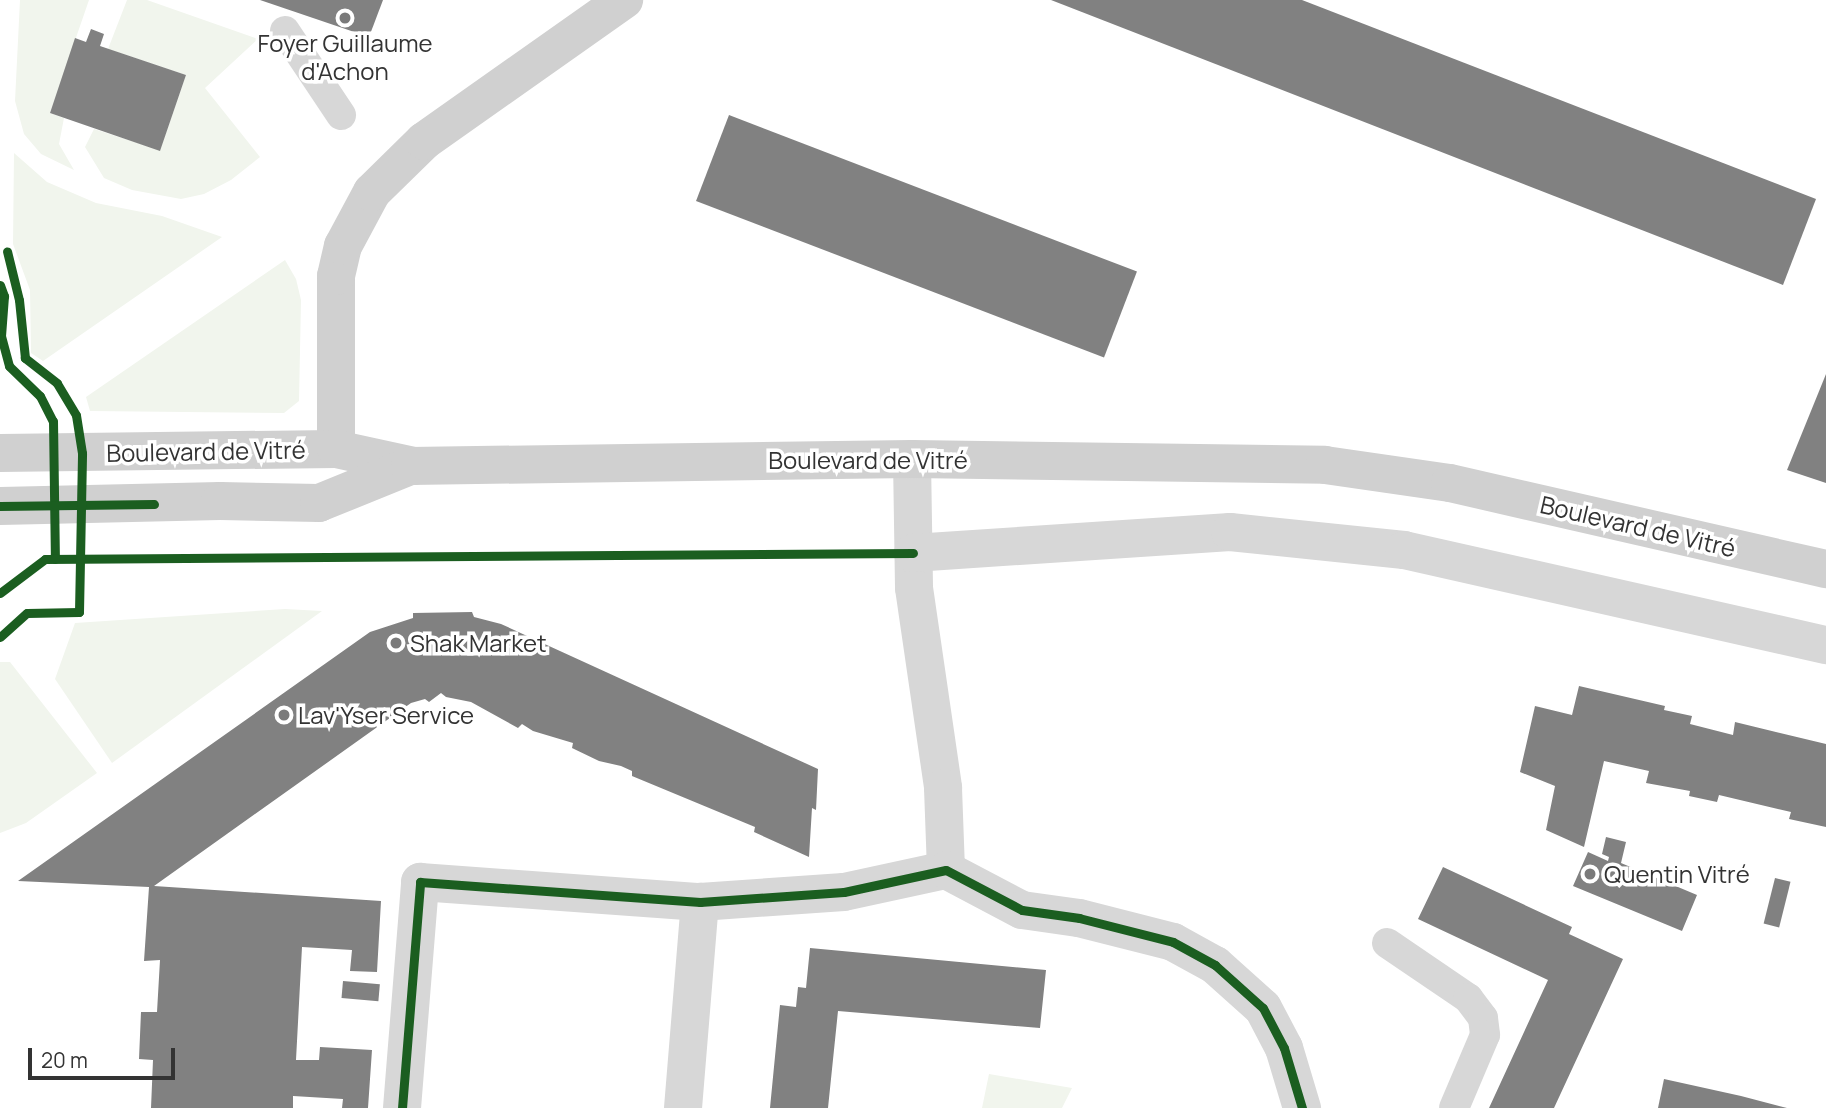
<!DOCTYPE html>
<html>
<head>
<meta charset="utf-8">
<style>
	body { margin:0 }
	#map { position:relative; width:1826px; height:1108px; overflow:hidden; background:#fff; font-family:Manrope,sans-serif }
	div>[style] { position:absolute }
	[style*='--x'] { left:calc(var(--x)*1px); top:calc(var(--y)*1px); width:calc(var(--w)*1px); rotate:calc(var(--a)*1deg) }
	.green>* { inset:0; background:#f1f5ed }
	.building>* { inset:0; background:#818181; transform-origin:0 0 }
	.lane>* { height:30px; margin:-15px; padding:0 15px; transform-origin:15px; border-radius:15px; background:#d7d7d7 }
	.street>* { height:38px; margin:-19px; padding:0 19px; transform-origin:19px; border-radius:19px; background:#d7d7d7 }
	.secondary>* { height:38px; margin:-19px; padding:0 19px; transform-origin:19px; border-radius:19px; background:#d0d0d0 }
	.cycleway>* { height:9px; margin:-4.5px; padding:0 4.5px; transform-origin:4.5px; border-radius:4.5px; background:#1b5e20 }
	.dots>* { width:19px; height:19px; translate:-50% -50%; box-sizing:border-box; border:4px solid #fff; border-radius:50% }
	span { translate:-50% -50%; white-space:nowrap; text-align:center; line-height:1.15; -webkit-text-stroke:7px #fff; paint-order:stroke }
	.poi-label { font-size:24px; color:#333 }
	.left { translate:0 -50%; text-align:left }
	.street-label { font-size:24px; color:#333 }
	.scale { position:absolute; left:28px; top:1048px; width:147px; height:32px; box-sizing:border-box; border:4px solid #333; border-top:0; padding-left:9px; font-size:21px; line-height:24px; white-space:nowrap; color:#333; -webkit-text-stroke:5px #fff; paint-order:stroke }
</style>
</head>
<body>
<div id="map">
	<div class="green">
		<div style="clip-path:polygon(20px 0,89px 0,50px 113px,64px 118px,59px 144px,74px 170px,41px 154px,24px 134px,15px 101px)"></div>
		<div style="clip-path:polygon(127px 0,147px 0,258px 39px,205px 88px,260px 157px,231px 180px,204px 194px,181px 199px,132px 190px,104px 178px,85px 147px,94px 129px,160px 150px,186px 75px,108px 49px)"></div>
		<div style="clip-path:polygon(14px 153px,47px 182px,96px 203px,162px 216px,222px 237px,43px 361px,31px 353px,30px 290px,13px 244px)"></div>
		<div style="clip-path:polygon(285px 260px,296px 279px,301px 300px,299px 401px,284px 413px,90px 411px,86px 397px)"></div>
		<div style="clip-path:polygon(285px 609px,322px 611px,112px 763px,55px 679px,75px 623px)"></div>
		<div style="clip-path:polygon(0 662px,10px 662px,97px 773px,26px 823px,0 833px)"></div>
		<div style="clip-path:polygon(989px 1074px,1072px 1088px,1062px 1108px,982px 1108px)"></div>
	</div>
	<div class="building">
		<div style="clip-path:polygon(260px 0,383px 0,369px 37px)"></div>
		<div style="clip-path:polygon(1051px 0,1302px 0,1816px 199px,1783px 285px)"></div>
		<div style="clip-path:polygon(91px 29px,104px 34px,100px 46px,186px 75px,160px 151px,50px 113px,75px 38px,86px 42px)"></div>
		<div style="left:729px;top:115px;width:437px;height:92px;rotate:21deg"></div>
		<div style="clip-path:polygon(1826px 374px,1826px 483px,1787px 470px)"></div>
		<div style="clip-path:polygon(472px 612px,474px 617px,501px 624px,818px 769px,816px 810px,812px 808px,809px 857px,754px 832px,755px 827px,632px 776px,632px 771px,621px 766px,599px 761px,572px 748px,573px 743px,533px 731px,522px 724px,518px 728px,471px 702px,446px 697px,441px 693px,429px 702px,425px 699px,411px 703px,154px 886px,381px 901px,377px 972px,350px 971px,352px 950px,302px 947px,296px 1060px,319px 1060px,320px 1047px,372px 1050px,368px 1108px,342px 1108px,343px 1099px,293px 1096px,293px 1108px,151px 1108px,153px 1060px,139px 1059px,141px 1012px,157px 1012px,160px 960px,144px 961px,149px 887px,18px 881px,370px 632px,413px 618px,413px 613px)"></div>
		<div style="clip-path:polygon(1579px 686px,1665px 706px,1664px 710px,1692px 716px,1690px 724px,1733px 735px,1735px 722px,1826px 744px,1826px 827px,1789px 819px,1791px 812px,1719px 795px,1717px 802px,1689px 796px,1690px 791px,1646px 783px,1649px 771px,1604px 761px,1584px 847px,1546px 830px,1555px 786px,1520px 772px,1535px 706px,1572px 715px)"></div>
		<div style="clip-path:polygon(1606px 837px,1626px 842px,1621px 863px,1697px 895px,1682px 931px,1573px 886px,1588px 852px,1608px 861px,1609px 857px,1602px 854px)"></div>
		<div style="clip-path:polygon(1443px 867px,1572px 927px,1569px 934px,1623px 959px,1554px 1108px,1489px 1108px,1548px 980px,1418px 919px)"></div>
		<div style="left:1775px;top:878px;width:16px;height:47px;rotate:14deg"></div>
		<div style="clip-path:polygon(810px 948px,1046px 970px,1040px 1028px,838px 1011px,828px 1108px,770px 1108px,780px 1005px,796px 1007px,798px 987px,806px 988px)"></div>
		<div style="left:343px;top:981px;width:37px;height:17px;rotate:5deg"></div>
		<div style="clip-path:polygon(1664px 1079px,1741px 1096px,1787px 1108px,1658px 1108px)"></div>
	</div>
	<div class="lane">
		<div style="--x:285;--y:31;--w:101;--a:56.3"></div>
		<div style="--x:1387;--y:943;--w:98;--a:34.2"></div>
		<div style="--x:1468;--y:998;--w:25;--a:53"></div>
		<div style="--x:1483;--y:1018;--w:17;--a:83"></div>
		<div style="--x:1485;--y:1035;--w:79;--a:113"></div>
	</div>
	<div class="street">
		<div style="--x:912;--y:459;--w:129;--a:89.1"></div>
		<div style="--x:914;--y:588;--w:202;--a:81.7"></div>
		<div style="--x:943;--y:788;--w:82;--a:87.9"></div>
		<div style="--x:913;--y:553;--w:318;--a:-3.8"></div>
		<div style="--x:1230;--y:532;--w:175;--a:5.9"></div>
		<div style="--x:1404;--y:550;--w:433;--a:12.7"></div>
		<div style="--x:402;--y:1108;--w:227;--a:-85.4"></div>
		<div style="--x:420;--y:882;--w:281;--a:4.1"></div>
		<div style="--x:700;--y:902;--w:144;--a:-4"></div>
		<div style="--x:844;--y:892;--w:104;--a:-12.2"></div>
		<div style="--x:946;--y:870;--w:86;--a:27.8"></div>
		<div style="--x:1022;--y:910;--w:58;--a:8"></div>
		<div style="--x:1079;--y:918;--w:97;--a:14.3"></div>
		<div style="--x:1173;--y:942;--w:48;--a:28.7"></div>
		<div style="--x:1215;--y:965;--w:64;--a:41.9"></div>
		<div style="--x:1263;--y:1008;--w:45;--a:62.3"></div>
		<div style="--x:1284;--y:1048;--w:63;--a:73.3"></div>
		<div style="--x:683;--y:1108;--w:207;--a:-85.3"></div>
	</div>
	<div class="secondary">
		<div style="--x:336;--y:449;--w:173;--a:-90"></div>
		<div style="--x:336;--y:276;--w:31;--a:-77"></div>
		<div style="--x:343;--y:246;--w:61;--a:-61.8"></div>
		<div style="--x:372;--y:192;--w:73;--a:-44.4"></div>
		<div style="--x:424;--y:141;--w:245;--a:-35.2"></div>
		<div style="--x:0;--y:453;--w:336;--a:-0.7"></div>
		<div style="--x:336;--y:449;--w:80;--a:12.3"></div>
		<div style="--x:0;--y:506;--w:220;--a:-1.3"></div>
		<div style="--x:220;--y:501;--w:99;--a:1.2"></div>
		<div style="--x:319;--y:503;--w:98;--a:-22.1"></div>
		<div style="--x:410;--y:466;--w:502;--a:-0.8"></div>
		<div style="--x:912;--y:459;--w:413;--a:0.8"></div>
		<div style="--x:1325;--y:465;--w:126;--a:8.2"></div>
		<div style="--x:1450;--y:483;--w:386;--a:12.9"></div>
	</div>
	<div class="cycleway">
		<div style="--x:0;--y:285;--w:12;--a:70"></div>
		<div style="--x:4;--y:296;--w:40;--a:94.3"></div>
		<div style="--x:1;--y:336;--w:31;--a:75"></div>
		<div style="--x:9;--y:366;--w:43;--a:44.1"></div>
		<div style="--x:40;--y:396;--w:28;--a:63"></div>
		<div style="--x:53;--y:421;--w:138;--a:89.2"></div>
		<div style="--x:0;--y:506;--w:154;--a:-0.7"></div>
		<div style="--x:0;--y:593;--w:56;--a:-37.1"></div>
		<div style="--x:45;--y:559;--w:868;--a:-0.4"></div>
		<div style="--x:0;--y:637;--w:36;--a:-42"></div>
		<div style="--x:27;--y:613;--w:52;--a:-1.1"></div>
		<div style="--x:79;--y:612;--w:159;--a:-88.9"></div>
		<div style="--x:82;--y:453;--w:38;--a:-99"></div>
		<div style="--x:76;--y:415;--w:37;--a:-121"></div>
		<div style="--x:57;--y:383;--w:41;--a:-142"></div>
		<div style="--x:25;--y:358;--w:58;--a:-95.9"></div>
		<div style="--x:19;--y:300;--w:50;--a:-103.8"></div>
		<div style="--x:402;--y:1108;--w:227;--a:-85.4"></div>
		<div style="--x:420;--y:882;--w:281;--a:4.1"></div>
		<div style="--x:700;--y:902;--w:144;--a:-4"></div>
		<div style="--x:844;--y:892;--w:104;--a:-12.2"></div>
		<div style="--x:946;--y:870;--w:86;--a:27.8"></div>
		<div style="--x:1022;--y:910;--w:58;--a:8"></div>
		<div style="--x:1079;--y:918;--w:97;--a:14.3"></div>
		<div style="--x:1173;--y:942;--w:48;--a:28.7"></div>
		<div style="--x:1215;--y:965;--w:64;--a:41.9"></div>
		<div style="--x:1263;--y:1008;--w:45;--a:62.3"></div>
		<div style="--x:1284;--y:1048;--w:63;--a:73.3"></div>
	</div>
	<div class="dots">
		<div style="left:345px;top:18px;background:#7a7a7a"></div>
		<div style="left:396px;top:643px;background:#7a7a7a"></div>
		<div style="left:284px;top:715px;background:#7a7a7a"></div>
		<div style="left:1590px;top:874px;background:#7a7a7a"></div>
	</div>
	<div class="poi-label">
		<span style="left:345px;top:57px">Foyer Guillaume<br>d'Achon</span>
		<span class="left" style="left:410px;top:643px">Shak Market</span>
		<span class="left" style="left:298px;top:715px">Lav'Yser Service</span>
		<span class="left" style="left:1604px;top:874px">Quentin Vitré</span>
	</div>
	<div class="street-label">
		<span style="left:206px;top:451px;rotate:-1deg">Boulevard de Vitré</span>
		<span style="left:868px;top:460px">Boulevard de Vitré</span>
		<span style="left:1638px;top:526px;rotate:13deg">Boulevard de Vitré</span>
	</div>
	<div class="scale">20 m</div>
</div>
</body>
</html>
